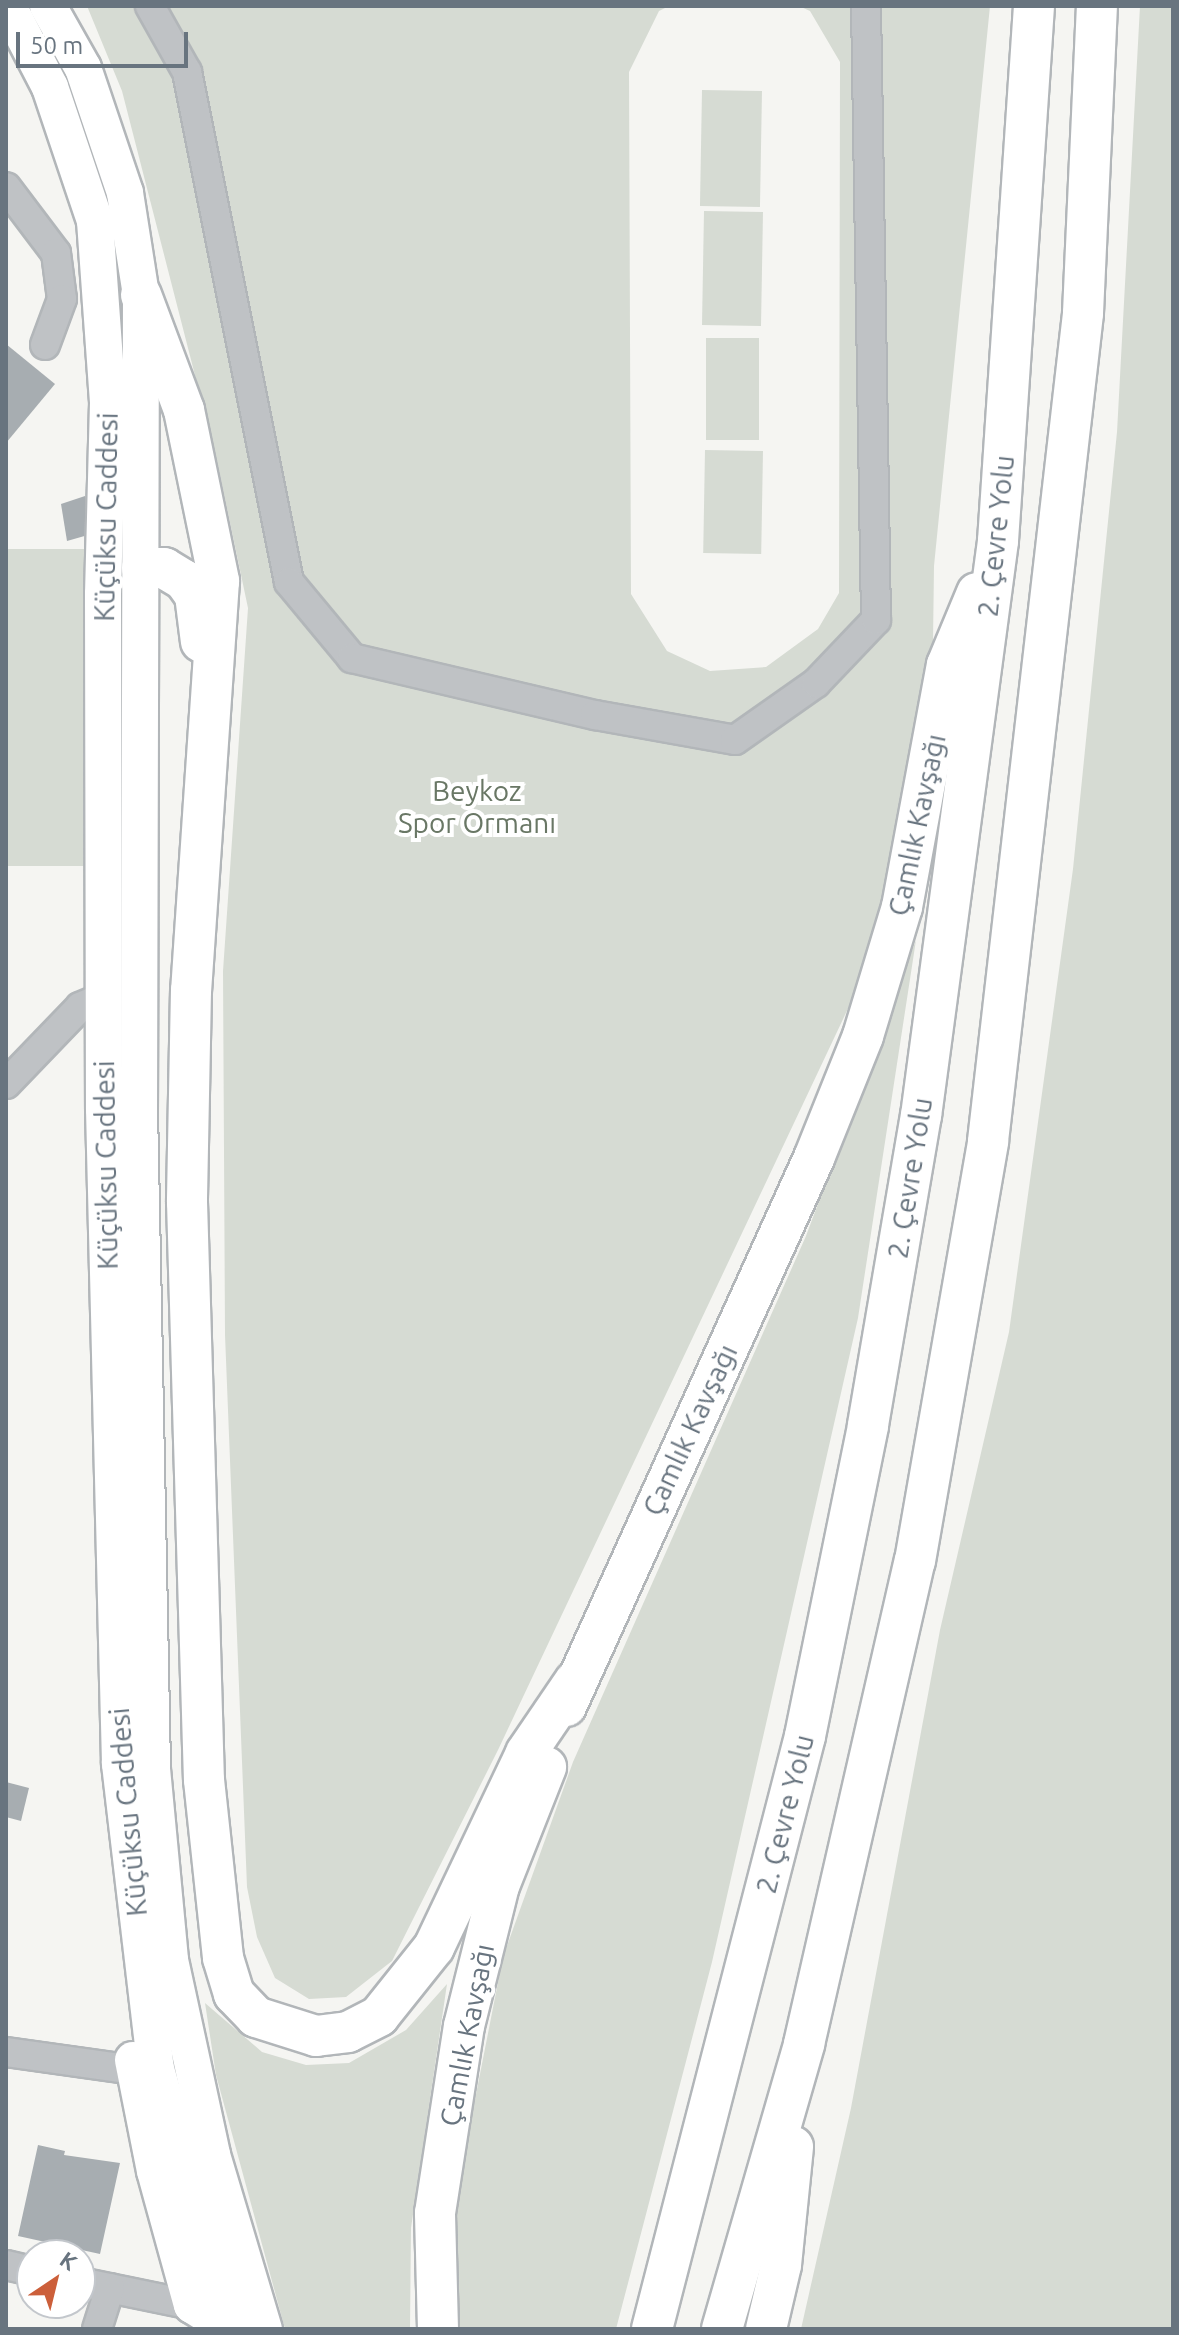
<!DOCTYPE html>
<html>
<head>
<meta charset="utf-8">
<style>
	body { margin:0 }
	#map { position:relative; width:1179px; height:2335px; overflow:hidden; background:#f5f5f2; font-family:Ubuntu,sans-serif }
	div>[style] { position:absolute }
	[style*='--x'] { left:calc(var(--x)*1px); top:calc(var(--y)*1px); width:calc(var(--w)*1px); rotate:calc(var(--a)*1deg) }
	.green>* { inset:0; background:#d6dbd3; transform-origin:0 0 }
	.building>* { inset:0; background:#a7adb1 }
	.roads { filter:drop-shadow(2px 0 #b2b6b9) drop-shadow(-2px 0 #b2b6b9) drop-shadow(0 2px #b2b6b9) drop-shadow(0 -2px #b2b6b9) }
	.minor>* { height:28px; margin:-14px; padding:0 14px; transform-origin:14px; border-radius:14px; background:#bfc2c5 }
	.major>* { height:36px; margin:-18px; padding:0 18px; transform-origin:18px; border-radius:18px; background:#fff }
	.highway>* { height:40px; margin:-20px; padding:0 20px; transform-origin:20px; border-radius:20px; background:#fff }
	span { translate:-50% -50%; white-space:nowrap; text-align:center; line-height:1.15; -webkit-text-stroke:8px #fff; paint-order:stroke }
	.street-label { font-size:28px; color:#68747f }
	.park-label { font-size:28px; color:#697765 }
	.frame { position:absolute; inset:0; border:8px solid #68747f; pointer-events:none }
	.north { position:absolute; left:16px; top:2239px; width:80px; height:80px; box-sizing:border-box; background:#fff; border:2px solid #c3c7cc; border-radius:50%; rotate:35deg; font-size:22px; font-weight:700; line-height:32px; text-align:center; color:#68747f }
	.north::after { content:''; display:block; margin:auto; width:28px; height:36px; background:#cc5f3a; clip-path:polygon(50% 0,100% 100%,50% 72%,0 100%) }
	.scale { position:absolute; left:16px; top:32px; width:172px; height:36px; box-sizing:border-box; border:4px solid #68747f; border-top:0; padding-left:10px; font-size:24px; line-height:28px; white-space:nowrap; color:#68747f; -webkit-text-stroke:6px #fff; paint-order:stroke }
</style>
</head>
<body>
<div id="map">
	<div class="green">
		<div style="clip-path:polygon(87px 6px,669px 6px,659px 11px,629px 72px,631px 594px,667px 651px,710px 671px,766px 667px,818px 629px,839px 593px,840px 62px,810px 11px,799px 6px,990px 6px,934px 566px,933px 642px,894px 860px,853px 998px,498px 1750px,392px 1961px,346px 1997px,309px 1999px,275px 1978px,257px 1937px,247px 1887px,225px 1335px,223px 971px,248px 608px,217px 461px,122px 91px)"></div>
		<div style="clip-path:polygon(1140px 6px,1173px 6px,1173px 2329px,801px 2329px,851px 2108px,940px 1630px,1009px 1332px,1073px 869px,1117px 432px)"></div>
		<div style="left:702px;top:90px;width:60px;height:116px;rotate:1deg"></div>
		<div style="left:704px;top:211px;width:59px;height:114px;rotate:1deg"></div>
		<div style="left:706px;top:338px;width:53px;height:102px"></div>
		<div style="left:705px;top:450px;width:58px;height:103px;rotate:1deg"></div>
		<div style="left:91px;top:549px;width:317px;height:87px;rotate:90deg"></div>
		<div style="clip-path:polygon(916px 940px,858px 1318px,712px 1962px,616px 2329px,459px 2329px,456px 2196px,503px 1957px,573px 1762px,806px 1236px)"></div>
		<div style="clip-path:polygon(447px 1984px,411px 2228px,410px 2329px,285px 2329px,216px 2075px,205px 2003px,262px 2052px,306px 2065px,349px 2063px,406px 2030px)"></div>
	</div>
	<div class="building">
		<div style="clip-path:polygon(6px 344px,55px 384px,6px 443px)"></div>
		<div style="clip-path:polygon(85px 496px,95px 533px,67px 541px,61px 504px)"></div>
		<div style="clip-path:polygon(6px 1782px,29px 1788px,21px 1821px,6px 1817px)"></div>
		<div style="clip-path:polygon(38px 2145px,65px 2151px,64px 2155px,120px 2163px,100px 2254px,18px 2236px)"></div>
	</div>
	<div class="roads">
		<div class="minor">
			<div style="--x:150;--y:6;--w:76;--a:60.7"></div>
			<div style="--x:187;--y:72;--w:520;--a:78.69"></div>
			<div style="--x:289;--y:582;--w:99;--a:50.3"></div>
			<div style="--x:352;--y:658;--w:250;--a:13.2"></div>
			<div style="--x:595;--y:715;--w:142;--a:10.1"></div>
			<div style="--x:735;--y:740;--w:99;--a:-35.1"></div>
			<div style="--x:816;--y:683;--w:87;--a:-46.4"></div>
			<div style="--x:876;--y:620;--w:614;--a:-90.93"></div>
			<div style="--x:6;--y:187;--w:83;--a:52.9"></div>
			<div style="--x:56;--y:253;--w:46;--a:82.6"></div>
			<div style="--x:62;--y:299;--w:49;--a:110.3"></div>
			<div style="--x:6;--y:1084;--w:107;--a:-46.1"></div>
			<div style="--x:80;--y:1007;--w:26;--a:-23"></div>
			<div style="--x:6;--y:2052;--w:129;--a:8"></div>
			<div style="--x:6;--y:2265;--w:27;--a:13"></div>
			<div style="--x:80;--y:2282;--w:114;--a:11.6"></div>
			<div style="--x:97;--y:2329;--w:43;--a:-72.4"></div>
		</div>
		<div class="major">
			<div style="--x:8;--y:6;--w:91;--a:62.6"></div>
			<div style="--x:50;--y:87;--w:141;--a:71.4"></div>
			<div style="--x:95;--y:221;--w:182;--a:85.9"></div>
			<div style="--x:108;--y:403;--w:191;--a:91.5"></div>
			<div style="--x:103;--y:594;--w:515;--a:89.89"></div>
			<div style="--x:104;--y:1109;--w:655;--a:88.6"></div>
			<div style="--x:120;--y:1764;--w:307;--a:83.3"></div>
			<div style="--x:156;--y:2069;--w:270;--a:74.3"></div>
			<div style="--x:48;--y:6;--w:71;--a:60.6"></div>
			<div style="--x:83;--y:68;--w:132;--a:71.4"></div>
			<div style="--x:125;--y:193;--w:103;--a:81.1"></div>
			<div style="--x:141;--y:295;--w:814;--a:90.14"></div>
			<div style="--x:139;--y:1109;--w:660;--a:88.87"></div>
			<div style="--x:152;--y:1769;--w:192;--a:84.6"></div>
			<div style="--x:170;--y:1960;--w:199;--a:77.8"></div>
			<div style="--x:212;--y:2155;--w:182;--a:73.4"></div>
			<div style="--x:133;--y:2060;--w:113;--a:78.8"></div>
			<div style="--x:155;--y:2171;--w:139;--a:74.6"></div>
			<div style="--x:192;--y:2305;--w:25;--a:32"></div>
			<div style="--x:213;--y:2318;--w:27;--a:-10"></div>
		</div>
		<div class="highway">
			<div style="--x:141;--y:295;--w:123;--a:69.5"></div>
			<div style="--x:184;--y:410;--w:175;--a:78.4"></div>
			<div style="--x:219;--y:581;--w:410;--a:93.9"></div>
			<div style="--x:191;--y:990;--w:212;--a:91.1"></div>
			<div style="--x:187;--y:1202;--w:578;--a:88.32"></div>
			<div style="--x:204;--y:1780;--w:179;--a:83.9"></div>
			<div style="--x:223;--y:1958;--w:38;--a:73"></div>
			<div style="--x:234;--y:1994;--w:32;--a:46"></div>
			<div style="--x:256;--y:2017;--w:63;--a:17.6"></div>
			<div style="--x:316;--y:2036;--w:32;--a:-7"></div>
			<div style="--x:348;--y:2032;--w:35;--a:-27"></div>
			<div style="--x:379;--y:2016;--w:88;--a:-51.4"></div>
			<div style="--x:434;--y:1947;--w:215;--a:-64.6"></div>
			<div style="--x:526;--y:1753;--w:87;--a:-55.8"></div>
			<div style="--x:142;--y:568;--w:22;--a:0"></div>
			<div style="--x:164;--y:568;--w:23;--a:31"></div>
			<div style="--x:184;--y:580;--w:19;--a:54"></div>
			<div style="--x:195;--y:595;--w:47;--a:82.7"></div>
			<div style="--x:566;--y:1706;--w:602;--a:-65.65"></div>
			<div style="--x:814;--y:1158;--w:131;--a:-68.1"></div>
			<div style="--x:863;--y:1036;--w:135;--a:-73.2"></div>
			<div style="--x:902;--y:907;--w:246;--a:-79.5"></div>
			<div style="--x:947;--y:665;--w:78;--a:-67.4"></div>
			<div style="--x:438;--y:2329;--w:116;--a:-91.5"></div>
			<div style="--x:435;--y:2213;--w:189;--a:-81.2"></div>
			<div style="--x:464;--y:2026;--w:144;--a:-76"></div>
			<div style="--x:499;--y:1886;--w:128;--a:-68.4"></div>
			<div style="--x:652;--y:2329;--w:612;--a:-75.53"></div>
			<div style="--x:805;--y:1736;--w:317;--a:-78.5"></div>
			<div style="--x:868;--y:1425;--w:314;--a:-80.3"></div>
			<div style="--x:921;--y:1116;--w:580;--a:-82.37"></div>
			<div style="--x:998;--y:541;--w:536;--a:-86.15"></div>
			<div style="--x:722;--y:2329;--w:297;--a:-73.9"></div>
			<div style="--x:804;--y:2044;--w:496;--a:-77.1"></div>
			<div style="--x:915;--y:1561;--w:426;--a:-80.1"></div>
			<div style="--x:988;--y:1141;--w:833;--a:-83.45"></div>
			<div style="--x:1083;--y:313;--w:307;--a:-87.4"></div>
			<div style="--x:766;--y:2329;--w:66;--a:-76.8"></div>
			<div style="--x:781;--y:2265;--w:119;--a:-84.2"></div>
		</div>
	</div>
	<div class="street-label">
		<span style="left:106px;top:517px;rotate:-89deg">Küçüksu Caddesi</span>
		<span style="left:996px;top:536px;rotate:-84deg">2. Çevre Yolu</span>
		<span style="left:917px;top:825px;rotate:-78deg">Çamlık Kavşağı</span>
		<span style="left:106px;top:1165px;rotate:-91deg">Küçüksu Caddesi</span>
		<span style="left:910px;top:1178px;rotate:-81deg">2. Çevre Yolu</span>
		<span style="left:690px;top:1430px;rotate:-65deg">Çamlık Kavşağı</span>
		<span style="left:128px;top:1812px;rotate:-95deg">Küçüksu Caddesi</span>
		<span style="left:785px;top:1814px;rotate:-76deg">2. Çevre Yolu</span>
		<span style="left:467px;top:2035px;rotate:-79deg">Çamlık Kavşağı</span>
	</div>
	<div class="park-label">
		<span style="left:477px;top:807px">Beykoz<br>Spor Ormanı</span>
	</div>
	<div class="frame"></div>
	<div class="north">K</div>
	<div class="scale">50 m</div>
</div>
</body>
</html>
